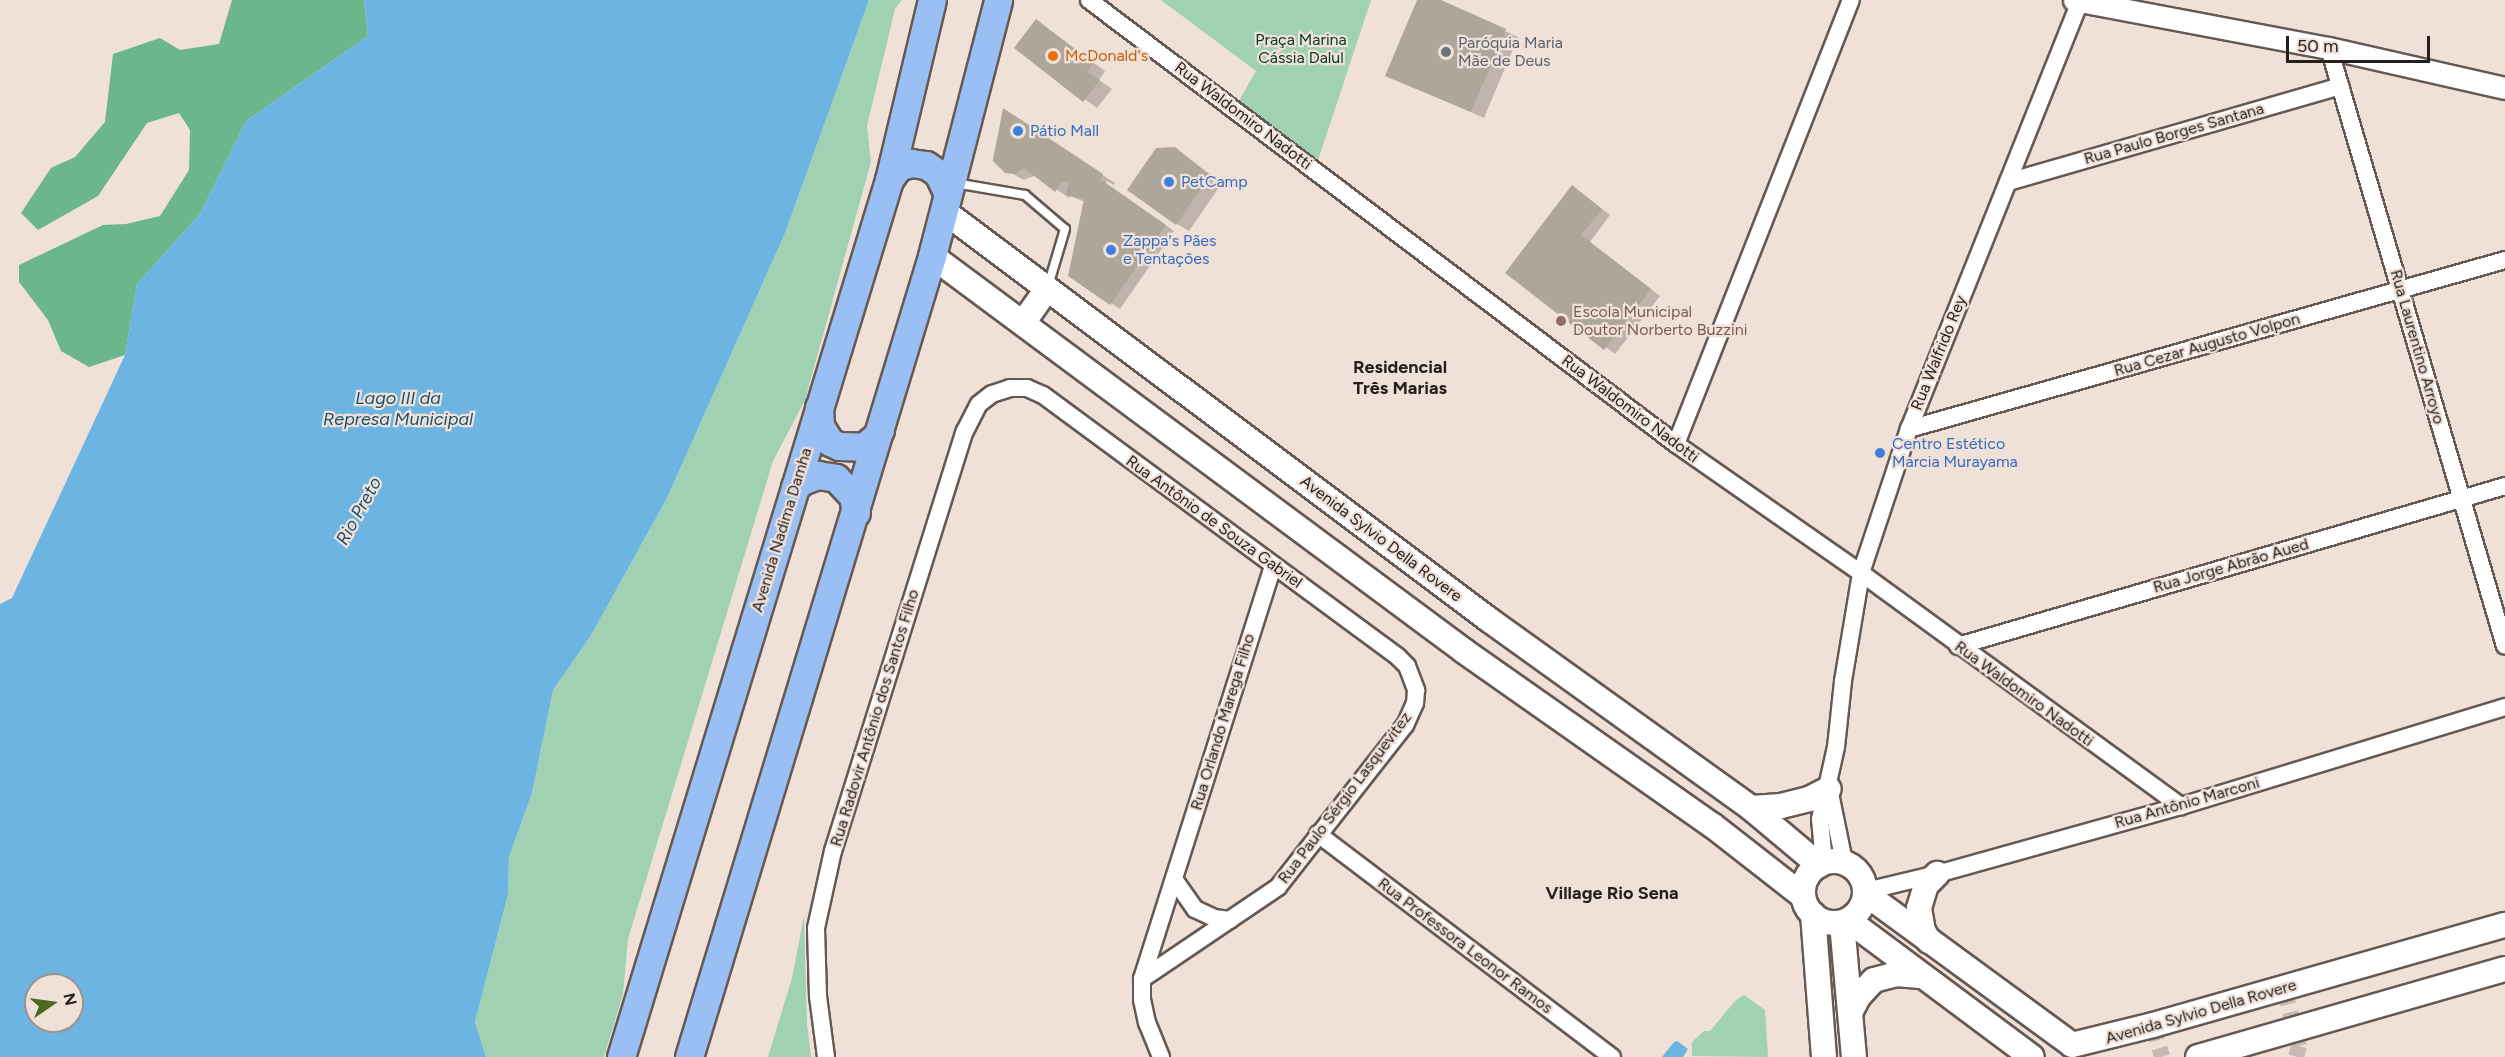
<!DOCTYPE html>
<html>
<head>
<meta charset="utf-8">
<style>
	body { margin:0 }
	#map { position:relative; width:2505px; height:1057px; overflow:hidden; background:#efe0d8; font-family:Figtree,sans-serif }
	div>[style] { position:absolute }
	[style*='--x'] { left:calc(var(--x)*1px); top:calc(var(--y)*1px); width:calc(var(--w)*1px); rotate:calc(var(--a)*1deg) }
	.green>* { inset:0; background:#a0d1b3 }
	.forest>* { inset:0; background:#6bb68b }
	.water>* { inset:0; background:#6cb4e2 }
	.shadow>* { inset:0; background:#0003 }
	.building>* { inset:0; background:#aea69a }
	.minor-tunnel>* { height:16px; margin-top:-8px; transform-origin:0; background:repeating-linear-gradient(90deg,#c7bab3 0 16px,transparent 0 24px) }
	.roads { filter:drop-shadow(2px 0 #655952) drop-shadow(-2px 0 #655952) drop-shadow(0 2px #655952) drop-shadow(0 -2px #655952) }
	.service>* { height:8px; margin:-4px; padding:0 4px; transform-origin:4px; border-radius:4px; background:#fff }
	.minor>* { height:16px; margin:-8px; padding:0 8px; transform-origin:8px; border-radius:8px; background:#fff }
	.tertiary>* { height:21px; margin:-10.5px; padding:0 10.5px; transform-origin:10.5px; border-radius:10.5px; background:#fff }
	.secondary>* { height:24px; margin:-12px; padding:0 12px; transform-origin:12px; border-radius:12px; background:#fff }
	.secondary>.ring { margin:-12px; padding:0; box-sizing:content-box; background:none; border:24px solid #fff; border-radius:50% }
	.primary>* { height:27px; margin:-13.5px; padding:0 13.5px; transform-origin:13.5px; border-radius:13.5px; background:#9abff5 }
	.dots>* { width:16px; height:16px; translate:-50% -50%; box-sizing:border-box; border:3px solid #efe0d8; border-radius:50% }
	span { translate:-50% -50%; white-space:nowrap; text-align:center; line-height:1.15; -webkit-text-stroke:4.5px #efe0d8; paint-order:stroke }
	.park-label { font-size:16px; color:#003d21 }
	.worship-label { font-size:16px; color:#5b616d }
	.left { translate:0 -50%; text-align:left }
	.food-label { font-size:16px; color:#c56008 }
	.street-label { font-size:16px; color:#25201d }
	.shop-label { font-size:16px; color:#366cbe }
	.education-label { font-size:16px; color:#785e54 }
	.neighbourhood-label { font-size:18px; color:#25201d; font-weight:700 }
	.water-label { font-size:18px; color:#195070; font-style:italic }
	.north { position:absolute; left:24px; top:973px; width:60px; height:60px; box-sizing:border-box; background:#efe0d8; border:2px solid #9e938d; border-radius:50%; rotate:77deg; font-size:16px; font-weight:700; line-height:24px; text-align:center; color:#25201d }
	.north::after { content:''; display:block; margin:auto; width:21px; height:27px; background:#4a6a20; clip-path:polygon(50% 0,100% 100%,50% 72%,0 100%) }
	.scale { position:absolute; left:2286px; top:36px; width:144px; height:27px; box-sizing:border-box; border:3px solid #25201d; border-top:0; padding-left:8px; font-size:18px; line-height:21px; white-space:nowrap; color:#25201d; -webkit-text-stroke:4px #efe0d8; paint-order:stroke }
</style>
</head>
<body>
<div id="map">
	<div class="green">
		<div style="clip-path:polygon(869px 0,902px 0,895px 9px,867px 126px,871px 162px,805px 400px,773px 461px,628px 939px,623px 994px,604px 1057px,486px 1057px,475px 1022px,508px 894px,509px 857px,532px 793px,553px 690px,590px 637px,667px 498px,785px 233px)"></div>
		<div style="clip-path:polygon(1161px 0,1371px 0,1317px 163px,1239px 101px,1256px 71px)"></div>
		<div style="clip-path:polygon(804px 916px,807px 1023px,811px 1057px,768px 1057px,792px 978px)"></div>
		<div style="clip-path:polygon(1744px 995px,1765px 1010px,1768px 1057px,1692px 1056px,1692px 1042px,1704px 1031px,1710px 1031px,1736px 1000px)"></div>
	</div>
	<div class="forest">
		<div style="clip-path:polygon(232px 0,364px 0,368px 36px,246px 121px,200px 214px,137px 284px,125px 355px,89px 367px,61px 351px,48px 320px,19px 282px,19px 265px,103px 225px,126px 224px,160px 216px,189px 170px,190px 130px,179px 113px,147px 123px,98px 196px,38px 230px,21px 213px,51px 168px,75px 157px,105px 122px,113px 54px,160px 38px,180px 50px,219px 44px)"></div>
	</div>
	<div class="water">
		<div style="clip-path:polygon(evenodd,364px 0,869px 0,785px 233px,667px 498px,590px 637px,553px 690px,532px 793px,509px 857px,508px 894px,475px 1022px,486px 1057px,0 1057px,0 604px,12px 598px,125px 355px,137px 284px,200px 214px,246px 121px,368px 36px,364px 0,36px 985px,72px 985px,72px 1021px,36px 1021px,36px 985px)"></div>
		<div style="clip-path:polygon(1677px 1041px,1688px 1049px,1683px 1057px,1662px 1057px,1674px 1042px)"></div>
	</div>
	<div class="shadow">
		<div style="clip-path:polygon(1418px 0,1437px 0,1518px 37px,1484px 118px,1387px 75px)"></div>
		<div style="clip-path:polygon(1037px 21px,1105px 71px,1099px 80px,1112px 89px,1097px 108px,1016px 48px)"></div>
		<div style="clip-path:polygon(1004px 110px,1115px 183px,1114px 185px,1107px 181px,1106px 183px,1174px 231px,1120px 309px,1111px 303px,1085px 202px,1070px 196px,1069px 198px,1036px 175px,1024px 180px,998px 166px,993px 158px)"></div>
		<div style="clip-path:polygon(1175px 149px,1222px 183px,1189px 231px,1177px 224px)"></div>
		<div style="clip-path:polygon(1581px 193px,1610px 215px,1590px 242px,1660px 296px,1615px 354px,1507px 272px)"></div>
	</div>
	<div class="building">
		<div style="clip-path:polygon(1417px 0,1441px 0,1506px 29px,1471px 112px,1385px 76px)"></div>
		<div style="clip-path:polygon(1036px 19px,1093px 63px,1087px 72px,1100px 80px,1083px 102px,1014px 48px)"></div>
		<div style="clip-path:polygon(1003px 108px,1103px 174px,1101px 180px,1166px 225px,1110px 305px,1068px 276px,1084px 199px,1066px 195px,1069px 182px,1062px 181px,1055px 192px,1024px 168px,1015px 174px,1005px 173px,993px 161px)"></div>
		<div style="clip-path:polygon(1175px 147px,1210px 175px,1176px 225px,1127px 190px,1156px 148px)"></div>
		<div style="clip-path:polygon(1572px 185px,1602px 209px,1581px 235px,1651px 289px,1604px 350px,1505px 273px)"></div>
	</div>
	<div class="minor-tunnel">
		<div style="--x:2284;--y:989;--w:59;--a:75.3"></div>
		<div style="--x:2299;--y:1046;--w:11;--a:105"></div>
		<div style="--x:2153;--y:1025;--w:33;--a:74"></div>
	</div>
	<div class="roads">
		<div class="service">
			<div style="--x:955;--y:183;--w:71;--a:9.7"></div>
			<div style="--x:1025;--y:195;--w:52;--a:40.4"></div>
			<div style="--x:1065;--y:229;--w:59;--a:106.6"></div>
		</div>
		<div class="minor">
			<div style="--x:1089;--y:0;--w:736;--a:37.1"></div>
			<div style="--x:1676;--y:444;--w:226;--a:34.9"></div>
			<div style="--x:1861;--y:573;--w:396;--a:36.1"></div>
			<div style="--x:2329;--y:48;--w:623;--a:73.6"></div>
			<div style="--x:2008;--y:182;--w:346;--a:-16.1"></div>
			<div style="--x:1909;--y:429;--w:619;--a:-15.83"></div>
			<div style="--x:1676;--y:444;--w:477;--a:-68.5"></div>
			<div style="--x:1958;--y:646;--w:570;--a:-16.3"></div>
			<div style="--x:1830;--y:793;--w:70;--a:78.5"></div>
			<div style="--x:1318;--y:834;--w:369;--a:37.2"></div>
			<div style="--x:1824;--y:863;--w:44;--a:-95.2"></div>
			<div style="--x:1820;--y:819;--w:74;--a:-77.5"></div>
			<div style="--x:1836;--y:747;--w:66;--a:-83.9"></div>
			<div style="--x:1843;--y:681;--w:109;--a:-80.5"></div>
			<div style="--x:1861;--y:573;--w:152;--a:-71.6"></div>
			<div style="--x:1909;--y:429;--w:462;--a:-68.2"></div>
			<div style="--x:1174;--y:879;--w:37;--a:55"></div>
			<div style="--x:1195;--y:909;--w:21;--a:25"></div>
			<div style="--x:1214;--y:918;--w:16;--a:7"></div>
			<div style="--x:1866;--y:891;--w:73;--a:-13.5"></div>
			<div style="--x:1937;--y:874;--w:253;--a:-15.6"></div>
			<div style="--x:2181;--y:806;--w:339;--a:-17"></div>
			<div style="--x:826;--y:1057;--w:62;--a:-97.5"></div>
			<div style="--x:818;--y:996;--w:68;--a:-91.7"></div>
			<div style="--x:816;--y:928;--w:79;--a:-77.6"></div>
			<div style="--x:833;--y:851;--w:440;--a:-72.6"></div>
			<div style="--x:965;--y:431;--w:30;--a:-63"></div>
			<div style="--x:979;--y:404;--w:16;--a:-38"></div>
			<div style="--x:992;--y:394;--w:19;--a:-18"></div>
			<div style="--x:1010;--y:388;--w:17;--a:0"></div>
			<div style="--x:1027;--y:388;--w:17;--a:24"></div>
			<div style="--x:1043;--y:395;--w:441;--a:36.4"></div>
			<div style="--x:1398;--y:657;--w:13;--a:45"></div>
			<div style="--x:1407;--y:666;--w:26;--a:69"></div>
			<div style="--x:1416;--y:690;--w:13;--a:94"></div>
			<div style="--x:1415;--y:703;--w:24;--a:114"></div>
			<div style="--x:1405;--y:725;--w:206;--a:128.1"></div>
			<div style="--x:1278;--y:887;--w:164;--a:145.9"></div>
			<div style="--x:1161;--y:1057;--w:37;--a:-112"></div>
			<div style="--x:1147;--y:1023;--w:24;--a:-102"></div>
			<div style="--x:1142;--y:1000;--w:21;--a:-90"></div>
			<div style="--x:1142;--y:979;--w:434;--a:-72.4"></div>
		</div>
		<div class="tertiary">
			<div style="--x:2074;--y:0;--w:259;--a:10.7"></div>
			<div style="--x:2329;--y:48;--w:180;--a:12.8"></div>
		</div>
		<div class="secondary">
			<div style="--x:945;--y:212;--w:679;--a:36.85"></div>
			<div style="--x:1488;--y:619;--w:324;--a:35.7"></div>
			<div style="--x:1751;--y:808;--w:89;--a:40"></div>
			<div style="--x:932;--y:256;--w:663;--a:36.59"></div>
			<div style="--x:1464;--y:651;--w:303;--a:35.1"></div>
			<div style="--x:1712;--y:825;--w:115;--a:38"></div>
			<div style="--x:1023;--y:323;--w:42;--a:-54.8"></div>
			<div style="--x:1751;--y:808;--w:30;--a:-4"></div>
			<div style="--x:1781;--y:806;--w:29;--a:-14"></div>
			<div style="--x:1809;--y:799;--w:22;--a:-27"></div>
			<div class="ring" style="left:1803px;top:861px;width:38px;height:38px"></div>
			<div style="--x:1866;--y:894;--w:255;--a:36.2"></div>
			<div style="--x:2072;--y:1045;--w:83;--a:-13.9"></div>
			<div style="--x:2153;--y:1025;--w:366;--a:-15.9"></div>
			<div style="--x:1813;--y:914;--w:143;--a:85.6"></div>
			<div style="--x:1848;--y:920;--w:229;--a:36.7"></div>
			<div style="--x:1842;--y:923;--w:135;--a:84.9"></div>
			<div style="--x:1929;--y:941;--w:12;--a:-121"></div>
			<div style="--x:1923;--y:931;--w:23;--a:-100"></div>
			<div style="--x:1919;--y:908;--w:24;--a:-73"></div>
			<div style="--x:1926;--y:885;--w:16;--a:-45"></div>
			<div style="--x:1851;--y:1011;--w:16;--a:-63"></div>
			<div style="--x:1858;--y:997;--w:23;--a:-47"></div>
			<div style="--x:1874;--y:980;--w:23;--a:-15"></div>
			<div style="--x:1896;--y:974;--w:24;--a:5"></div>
			<div style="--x:2198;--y:1057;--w:319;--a:-16"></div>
		</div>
		<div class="primary">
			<div style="--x:889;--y:180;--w:16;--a:-55"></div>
			<div style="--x:898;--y:167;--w:14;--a:-17"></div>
			<div style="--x:911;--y:163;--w:15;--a:8"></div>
			<div style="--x:926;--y:165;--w:14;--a:34"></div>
			<div style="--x:938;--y:173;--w:23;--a:65"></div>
			<div style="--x:819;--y:407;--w:19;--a:87"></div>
			<div style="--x:820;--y:426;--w:19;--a:58"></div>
			<div style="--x:830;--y:442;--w:10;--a:24"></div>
			<div style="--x:839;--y:446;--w:24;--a:2"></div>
			<div style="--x:863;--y:447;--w:16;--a:-38"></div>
			<div style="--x:876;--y:437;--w:8;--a:-60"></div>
			<div style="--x:795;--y:487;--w:9;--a:-41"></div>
			<div style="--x:802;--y:481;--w:17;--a:-21"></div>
			<div style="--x:818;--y:475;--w:18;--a:9"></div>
			<div style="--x:836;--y:478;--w:25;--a:47"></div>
			<div style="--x:853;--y:496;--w:17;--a:80"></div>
			<div style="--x:621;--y:1057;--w:917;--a:-73.01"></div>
			<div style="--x:889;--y:180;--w:185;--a:-76.6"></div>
			<div style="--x:689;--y:1057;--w:837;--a:-73.12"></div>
			<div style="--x:932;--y:256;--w:264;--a:-75.5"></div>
		</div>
	</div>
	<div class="dots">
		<div style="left:1446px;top:52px;background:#6b7280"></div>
		<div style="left:1053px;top:56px;background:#e8710a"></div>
		<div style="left:1018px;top:131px;background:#3f7fe0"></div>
		<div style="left:1169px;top:182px;background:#3f7fe0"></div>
		<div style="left:1111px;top:250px;background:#3f7fe0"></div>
		<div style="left:1561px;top:321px;background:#8d6e63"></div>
		<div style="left:1880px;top:453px;background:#3f7fe0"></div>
	</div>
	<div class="park-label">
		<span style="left:1301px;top:49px">Praça Marina<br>Cássia Dalul</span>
	</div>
	<div class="worship-label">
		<span class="left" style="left:1458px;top:52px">Paróquia Maria<br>Mãe de Deus</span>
	</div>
	<div class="food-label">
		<span class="left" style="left:1065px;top:56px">McDonald's</span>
	</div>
	<div class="street-label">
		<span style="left:1243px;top:116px;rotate:37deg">Rua Waldomiro Nadotti</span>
		<span style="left:2174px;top:134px;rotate:-16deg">Rua Paulo Borges Santana</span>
		<span style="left:2207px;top:345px;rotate:-16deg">Rua Cezar Augusto Volpon</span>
		<span style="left:2417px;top:347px;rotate:74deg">Rua Laurentino Arroyo</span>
		<span style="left:1939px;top:353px;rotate:-68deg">Rua Walfrido Rey</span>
		<span style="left:1630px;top:409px;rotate:37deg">Rua Waldomiro Nadotti</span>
		<span style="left:1214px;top:522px;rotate:36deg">Rua Antônio de Souza Gabriel</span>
		<span style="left:782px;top:530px;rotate:-73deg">Avenida Nadima Damha</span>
		<span style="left:1381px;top:539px;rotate:37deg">Avenida Sylvio Della Rovere</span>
		<span style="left:2231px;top:566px;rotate:-16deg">Rua Jorge Abrão Aued</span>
		<span style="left:2024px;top:694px;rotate:36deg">Rua Waldomiro Nadotti</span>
		<span style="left:875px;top:718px;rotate:-73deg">Rua Radovir Antônio dos Santos Filho</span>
		<span style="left:1223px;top:722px;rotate:-73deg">Rua Orlando Marega Filho</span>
		<span style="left:1345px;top:798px;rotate:-53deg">Rua Paulo Sérgio Lasquevitez</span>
		<span style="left:2187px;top:803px;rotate:-16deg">Rua Antônio Marconi</span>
		<span style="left:1465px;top:946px;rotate:37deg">Rua Professora Leonor Ramos</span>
		<span style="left:2201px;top:1012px;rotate:-16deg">Avenida Sylvio Della Rovere</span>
	</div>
	<div class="shop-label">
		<span class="left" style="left:1030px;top:131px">Pátio Mall</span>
		<span class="left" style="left:1181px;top:182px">PetCamp</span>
		<span class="left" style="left:1123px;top:250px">Zappa's Pães<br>e Tentações</span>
		<span class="left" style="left:1892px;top:453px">Centro Estético<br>Marcia Murayama</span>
	</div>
	<div class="education-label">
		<span class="left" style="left:1573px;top:321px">Escola Municipal<br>Doutor Norberto Buzzini</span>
	</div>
	<div class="neighbourhood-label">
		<span style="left:1400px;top:378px">Residencial<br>Três Marias</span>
		<span style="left:1612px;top:893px">Village Rio Sena</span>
	</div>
	<div class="water-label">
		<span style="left:398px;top:409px">Lago III da<br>Represa Municipal</span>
		<span style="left:359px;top:511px;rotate:-61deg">Rio Preto</span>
	</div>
	<div class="north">N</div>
	<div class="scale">50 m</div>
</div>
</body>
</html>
